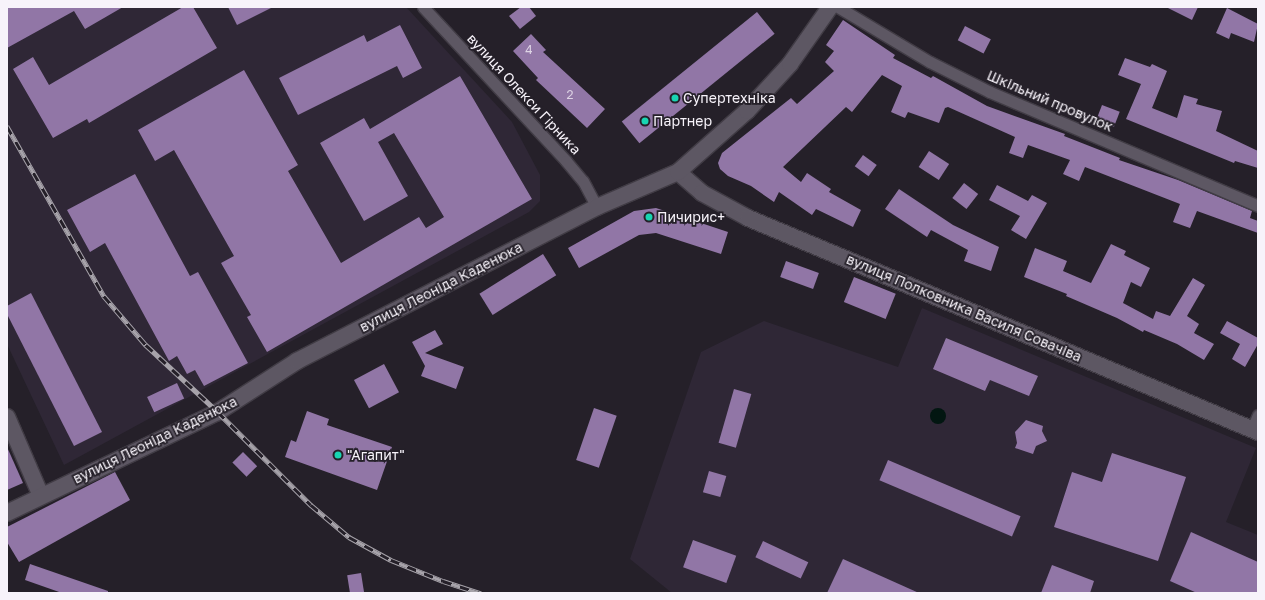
<!DOCTYPE html>
<html>
<head>
<meta charset="utf-8">
<style>
	body { margin:0 }
	#map { position:relative; width:1265px; height:600px; overflow:hidden; background:#252029; font-family:"Golos Text",sans-serif }
	div>[style] { position:absolute }
	[style*='--x'] { left:calc(var(--x)*1px); top:calc(var(--y)*1px); width:calc(var(--w)*1px); rotate:calc(var(--a)*1deg) }
	.built>* { inset:0; background:#2f2736 }
	.water>* { inset:0; background:#021611 }
	.round { border-radius:50% }
	.building>* { inset:0; background:#9176a6; transform-origin:0 0 }
	.roads { filter:drop-shadow(1px 0 #413c45) drop-shadow(-1px 0 #413c45) drop-shadow(0 1px #413c45) drop-shadow(0 -1px #413c45) }
	.street>* { height:11px; margin:-5.5px; padding:0 5.5px; transform-origin:5.5px; border-radius:5.5px; background:#5d5763 }
	.secondary>* { height:16px; margin:-8px; padding:0 8px; transform-origin:8px; border-radius:8px; background:#5d5763 }
	.rail>* { height:4.5px; margin-top:-2.25px; transform-origin:0; background:repeating-linear-gradient(90deg,#252029 0 9px,#a7a3aa 0 18px); box-sizing:border-box; border-block:1px solid #a7a3aa }
	.dots>* { width:11px; height:11px; translate:-50% -50%; box-sizing:border-box; border:2px solid #252029; border-radius:50% }
	span { translate:-50% -50%; white-space:nowrap; text-align:center; line-height:1.15; -webkit-text-stroke:3.5px #252029; paint-order:stroke }
	.number-label { font-size:12px; color:#ded4e5 }
	.number-label span { -webkit-text-stroke-width:0 }
	.street-label { font-size:14px; color:#f7f3fa }
	.poi-label { font-size:14px; color:#f7f3fa }
	.left { translate:0 -50%; text-align:left }
	.frame { position:absolute; inset:0; border:8px solid #f7f3fa; pointer-events:none }
</style>
</head>
<body>
<div id="map">
	<div class="built">
		<div style="clip-path:polygon(7px 7px,406px 7px,512px 122px,540px 175px,540px 201px,529px 212px,64px 465px,7px 344px)"></div>
		<div style="clip-path:polygon(922px 308px,1256px 448px,1226px 522px,1258px 535px,1258px 593px,672px 593px,630px 559px,701px 352px,764px 321px,898px 367px)"></div>
	</div>
	<div class="water">
		<div class="round" style="left:930px;top:408px;width:16px;height:16px"></div>
	</div>
	<div class="building">
		<div style="clip-path:polygon(7px 7px,123px 7px,85px 29px,74px 11px,7px 48px)"></div>
		<div style="clip-path:polygon(183px 7px,193px 7px,217px 48px,89px 123px,87px 119px,53px 138px,13px 69px,33px 57px,49px 85px)"></div>
		<div style="clip-path:polygon(228px 7px,273px 7px,237px 25px)"></div>
		<div style="clip-path:polygon(521px 7px,529px 7px,536px 16px,520px 29px,509px 16px)"></div>
		<div style="clip-path:polygon(1166px 7px,1198px 7px,1192px 20px)"></div>
		<div style="clip-path:polygon(1227px 8px,1258px 24px,1254px 42px,1231px 33px,1229px 39px,1216px 33px)"></div>
		<div style="left:757px;top:12px;width:28px;height:174px;rotate:51deg"></div>
		<div style="clip-path:polygon(843px 20px,895px 55px,893px 58px,931px 78px,933px 76px,987px 106px,1065px 134px,1064px 136px,1120px 158px,1119px 160px,1178px 180px,1252px 211px,1250px 218px,1258px 221px,1258px 233px,1197px 211px,1190px 228px,1173px 222px,1180px 204px,1085px 167px,1079px 181px,1063px 174px,1070px 160px,1028px 145px,1023px 158px,1009px 153px,1015px 137px,948px 107px,945px 108px,939px 123px,908px 112px,905px 118px,891px 112px,902px 86px,882px 75px,852px 112px,846px 107px,783px 167px,801px 182px,807px 173px,831px 189px,829px 192px,861px 210px,853px 227px,816px 209px,812px 215px,779px 192px,774px 202px,751px 186px,728px 176px,720px 169px,718px 163px,722px 153px,791px 98px,797px 104px,834px 71px,825px 62px,834px 51px,826px 45px)"></div>
		<div style="clip-path:polygon(400px 25px,422px 68px,403px 78px,397px 66px,298px 115px,279px 78px,364px 35px,367px 42px)"></div>
		<div style="left:965px;top:26px;width:29px;height:16px;rotate:27deg"></div>
		<div style="clip-path:polygon(531px 34px,546px 50px,543px 52px,605px 109px,587px 128px,536px 80px,538px 78px,513px 51px)"></div>
		<div style="clip-path:polygon(1125px 58px,1150px 67px,1152px 64px,1167px 71px,1152px 108px,1177px 118px,1184px 95px,1198px 99px,1196px 104px,1222px 111px,1216px 131px,1258px 151px,1258px 168px,1235px 161px,1234px 163px,1126px 119px,1141px 84px,1118px 75px)"></div>
		<div style="clip-path:polygon(244px 70px,298px 165px,288px 171px,341px 263px,419px 217px,426px 228px,444px 217px,394px 133px,378px 142px,408px 196px,364px 221px,320px 143px,364px 118px,370px 129px,460px 76px,532px 199px,267px 352px,247px 317px,251px 315px,221px 263px,234px 256px,174px 150px,155px 161px,138px 130px)"></div>
		<div style="left:1102px;top:105px;width:19px;height:16px;rotate:21deg"></div>
		<div style="left:929px;top:151px;width:24px;height:19px;rotate:33deg"></div>
		<div style="left:863px;top:155px;width:17px;height:14px;rotate:36deg"></div>
		<div style="clip-path:polygon(135px 174px,190px 276px,198px 272px,248px 363px,204px 386px,195px 370px,187px 374px,177px 356px,169px 361px,105px 243px,90px 252px,67px 210px)"></div>
		<div style="left:964px;top:183px;width:18px;height:19px;rotate:38deg"></div>
		<div style="clip-path:polygon(997px 185px,1028px 201px,1032px 195px,1047px 203px,1026px 239px,1011px 230px,1020px 216px,989px 200px)"></div>
		<div style="clip-path:polygon(899px 189px,953px 225px,999px 247px,991px 271px,964px 261px,968px 250px,931px 230px,927px 237px,885px 209px)"></div>
		<div style="clip-path:polygon(656px 208px,728px 232px,721px 254px,656px 233px,639px 235px,579px 268px,568px 248px,634px 211px)"></div>
		<div style="clip-path:polygon(1111px 244px,1126px 251px,1124px 255px,1150px 268px,1141px 287px,1131px 282px,1123px 303px,1153px 319px,1156px 311px,1170px 316px,1193px 278px,1205px 285px,1187px 316px,1199px 324px,1194px 333px,1214px 344px,1204px 360px,1177px 344px,1144px 330px,1143px 332px,1117px 318px,1066px 296px,1067px 294px,1024px 277px,1035px 248px,1067px 261px,1063px 271px,1091px 283px)"></div>
		<div style="left:543px;top:254px;width:25px;height:75px;rotate:58deg"></div>
		<div style="left:786px;top:261px;width:35px;height:17px;rotate:20deg"></div>
		<div style="left:854px;top:277px;width:45px;height:27px;rotate:22deg"></div>
		<div style="clip-path:polygon(31px 293px,102px 432px,74px 446px,7px 314px,7px 306px)"></div>
		<div style="clip-path:polygon(1227px 321px,1258px 338px,1258px 344px,1245px 367px,1232px 359px,1240px 344px,1220px 333px)"></div>
		<div style="clip-path:polygon(435px 330px,443px 344px,425px 353px,464px 367px,456px 389px,421px 376px,425px 366px,412px 342px)"></div>
		<div style="clip-path:polygon(946px 338px,1038px 376px,1029px 396px,990px 380px,985px 391px,933px 369px)"></div>
		<div style="left:384px;top:364px;width:32px;height:34px;rotate:62deg"></div>
		<div style="left:177px;top:383px;width:17px;height:33px;rotate:65deg"></div>
		<div style="left:734px;top:389px;width:18px;height:56px;rotate:16deg"></div>
		<div style="left:594px;top:408px;width:24px;height:55px;rotate:19deg"></div>
		<div style="clip-path:polygon(307px 411px,329px 419px,327px 425px,392px 447px,377px 490px,285px 457px,291px 440px,296px 442px)"></div>
		<div style="clip-path:polygon(1026px 420px,1043px 426px,1042px 431px,1047px 441px,1036px 446px,1033px 454px,1015px 448px,1017px 443px,1015px 432px)"></div>
		<div style="clip-path:polygon(7px 447px,23px 483px,7px 490px)"></div>
		<div style="left:243px;top:452px;width:20px;height:15px;rotate:45deg"></div>
		<div style="clip-path:polygon(1112px 453px,1186px 477px,1158px 561px,1054px 527px,1072px 472px,1102px 482px)"></div>
		<div style="left:888px;top:460px;width:144px;height:22px;rotate:23deg"></div>
		<div style="left:709px;top:471px;width:18px;height:22px;rotate:16deg"></div>
		<div style="clip-path:polygon(115px 472px,130px 500px,19px 562px,7px 542px,7px 527px)"></div>
		<div style="clip-path:polygon(1191px 532px,1258px 562px,1258px 593px,1197px 593px,1170px 581px)"></div>
		<div style="left:693px;top:540px;width:46px;height:29px;rotate:20deg"></div>
		<div style="left:763px;top:541px;width:50px;height:18px;rotate:25deg"></div>
		<div style="clip-path:polygon(843px 559px,919px 593px,827px 593px)"></div>
		<div style="clip-path:polygon(30px 564px,108px 591px,108px 593px,62px 593px,25px 580px)"></div>
		<div style="clip-path:polygon(1052px 565px,1094px 581px,1090px 593px,1041px 593px)"></div>
		<div style="left:361px;top:573px;width:20px;height:14px;rotate:81deg"></div>
	</div>
	<div class="roads">
		<div class="street">
			<div style="--x:423;--y:7;--w:210;--a:47.1"></div>
			<div style="--x:566;--y:161;--w:26;--a:50"></div>
			<div style="--x:583;--y:181;--w:30;--a:62"></div>
			<div style="--x:838;--y:7;--w:107;--a:30.9"></div>
			<div style="--x:930;--y:62;--w:67;--a:26.6"></div>
			<div style="--x:990;--y:92;--w:291;--a:23"></div>
			<div style="--x:1252;--y:429;--w:15;--a:-67"></div>
		</div>
		<div class="secondary">
			<div style="--x:678;--y:172;--w:32;--a:41"></div>
			<div style="--x:702;--y:193;--w:52;--a:28.5"></div>
			<div style="--x:748;--y:218;--w:553;--a:22.76"></div>
			<div style="--x:7;--y:417;--w:86;--a:66.7"></div>
			<div style="--x:7;--y:513;--w:234;--a:-25.6"></div>
			<div style="--x:218;--y:412;--w:94;--a:-32.8"></div>
			<div style="--x:297;--y:361;--w:337;--a:-27.2"></div>
			<div style="--x:597;--y:207;--w:88;--a:-23.4"></div>
			<div style="--x:678;--y:172;--w:92;--a:-41.5"></div>
			<div style="--x:747;--y:111;--w:64;--a:-47.5"></div>
			<div style="--x:790;--y:64;--w:70;--a:-54.9"></div>
		</div>
	</div>
	<div class="rail">
		<div style="--x:7;--y:126;--w:196;--a:60.3"></div>
		<div style="--x:104;--y:296;--w:65;--a:49.4"></div>
		<div style="--x:146;--y:345;--w:98;--a:42.9"></div>
		<div style="--x:218;--y:412;--w:132;--a:45"></div>
		<div style="--x:311;--y:505;--w:50;--a:40.1"></div>
		<div style="--x:349;--y:537;--w:48;--a:28.7"></div>
		<div style="--x:391;--y:560;--w:56;--a:22"></div>
		<div style="--x:443;--y:581;--w:40;--a:18"></div>
	</div>
	<div class="dots">
		<div style="left:675px;top:98px;background:#18d5b2"></div>
		<div style="left:645px;top:121px;background:#18d5b2"></div>
		<div style="left:649px;top:217px;background:#18d5b2"></div>
		<div style="left:338px;top:455px;background:#18d5b2"></div>
	</div>
	<div class="number-label">
		<span style="left:529px;top:50px">4</span>
		<span style="left:570px;top:95px">2</span>
	</div>
	<div class="street-label">
		<span style="left:524px;top:94px;rotate:47deg">вулиця Олекси Гірника</span>
		<span style="left:1050px;top:101px;rotate:23deg">Шкільний провулок</span>
		<span style="left:441px;top:287px;rotate:-27deg">вулиця Леоніда Каденюка</span>
		<span style="left:964px;top:308px;rotate:23deg">вулиця Полковника Василя Совачіва</span>
		<span style="left:155px;top:440px;rotate:-26deg">вулиця Леоніда Каденюка</span>
	</div>
	<div class="poi-label">
		<span class="left" style="left:683px;top:98px">Супертехніка</span>
		<span class="left" style="left:653px;top:121px">Партнер</span>
		<span class="left" style="left:657px;top:217px">Пичирис+</span>
		<span class="left" style="left:347px;top:455px">"Агапит"</span>
	</div>
	<div class="frame"></div>
</div>
</body>
</html>
